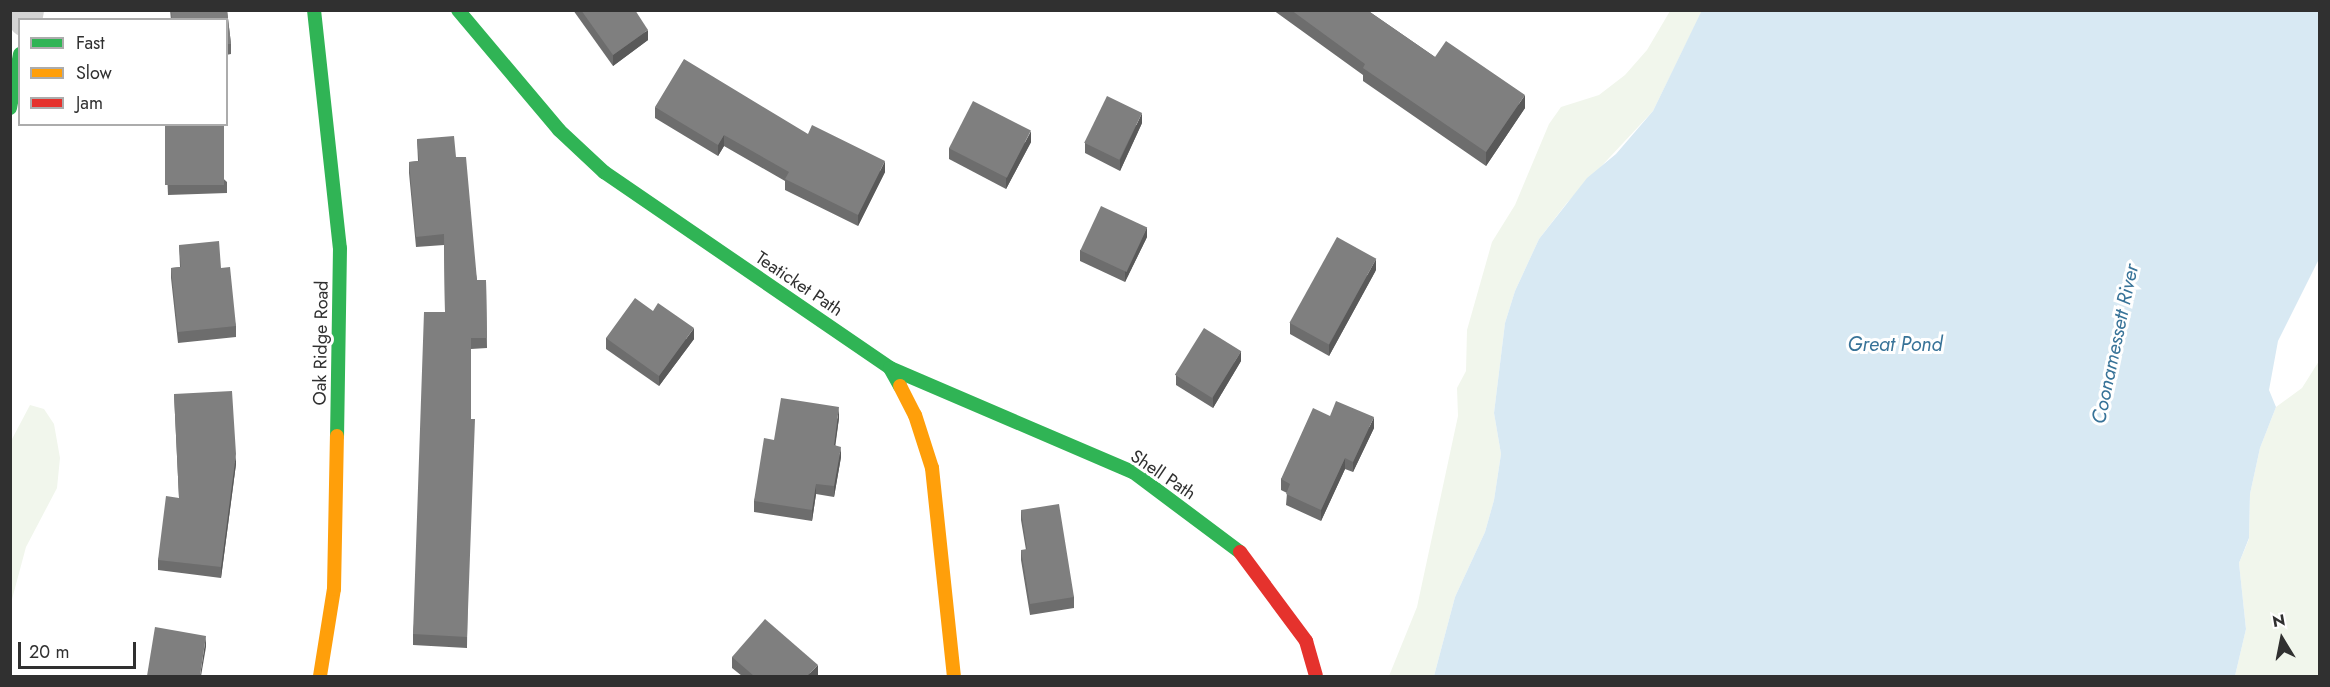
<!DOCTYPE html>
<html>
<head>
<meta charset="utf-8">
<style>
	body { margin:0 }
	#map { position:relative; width:2330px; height:687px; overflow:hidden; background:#fff; font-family:Jost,sans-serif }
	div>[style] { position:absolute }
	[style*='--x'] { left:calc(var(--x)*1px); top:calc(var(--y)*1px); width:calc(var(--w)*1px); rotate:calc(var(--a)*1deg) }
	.green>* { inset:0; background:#f1f6ec }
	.water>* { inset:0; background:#d8e9f3 }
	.street>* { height:33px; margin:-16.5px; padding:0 16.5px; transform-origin:16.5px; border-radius:16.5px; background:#d4d4d4 }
	.fast>* { height:14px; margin:-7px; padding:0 7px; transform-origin:7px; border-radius:7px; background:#30b455 }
	.slow>* { height:14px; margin:-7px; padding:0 7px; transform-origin:7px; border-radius:7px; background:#ff9f0a }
	.jam>* { height:14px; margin:-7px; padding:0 7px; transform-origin:7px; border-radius:7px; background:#e5322d }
	.wall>* { inset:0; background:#6d6d6d }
	.shaded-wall>* { inset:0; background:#595959 }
	.building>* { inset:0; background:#7f7f7f; transform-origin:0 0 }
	span { translate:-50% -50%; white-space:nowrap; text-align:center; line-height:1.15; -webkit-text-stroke:6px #fff; paint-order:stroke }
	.street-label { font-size:18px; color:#303030 }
	.water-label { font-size:20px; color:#387398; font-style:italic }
	.frame { position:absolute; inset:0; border:12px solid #303030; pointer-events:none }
	.legend { position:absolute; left:18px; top:18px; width:210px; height:108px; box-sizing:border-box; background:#fff; border:2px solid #acacac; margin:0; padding:8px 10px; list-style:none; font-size:18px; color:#303030 }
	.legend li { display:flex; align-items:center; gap:12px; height:30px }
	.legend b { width:30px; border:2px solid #acacac }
	.north { position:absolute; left:2252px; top:609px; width:60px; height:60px; -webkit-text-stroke:4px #fff; paint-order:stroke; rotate:350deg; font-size:16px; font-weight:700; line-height:24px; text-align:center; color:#303030 }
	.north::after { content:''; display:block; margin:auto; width:21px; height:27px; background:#303030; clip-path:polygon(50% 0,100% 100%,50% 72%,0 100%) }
	.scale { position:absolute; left:18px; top:642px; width:118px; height:27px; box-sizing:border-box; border:3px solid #303030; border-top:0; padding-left:8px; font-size:18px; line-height:21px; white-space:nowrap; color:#303030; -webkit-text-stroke:4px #fff; paint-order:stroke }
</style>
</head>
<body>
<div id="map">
	<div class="green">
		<div style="clip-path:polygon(1670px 11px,1702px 11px,1653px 111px,1566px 204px,1539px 239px,1515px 291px,1505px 323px,1494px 413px,1501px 454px,1494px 500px,1485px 532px,1455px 597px,1434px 676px,1389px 676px,1417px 607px,1458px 416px,1457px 388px,1466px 371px,1467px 330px,1492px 242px,1515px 205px,1549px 124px,1561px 107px,1599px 95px,1625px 75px,1647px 50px)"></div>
		<div style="clip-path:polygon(2319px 361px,2319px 675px,2235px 676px,2246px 629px,2239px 563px,2249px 539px,2250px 494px,2260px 448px,2276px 407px,2302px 388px)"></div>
		<div style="clip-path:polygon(30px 405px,44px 409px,54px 424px,60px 458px,57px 488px,26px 547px,11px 603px,11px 441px)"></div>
	</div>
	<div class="water">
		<div style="clip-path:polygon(1702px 10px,2319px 11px,2319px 259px,2278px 341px,2269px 390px,2276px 407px,2260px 448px,2250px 494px,2249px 538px,2239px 563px,2246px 629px,2235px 676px,1434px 676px,1455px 597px,1485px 532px,1494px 500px,1501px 454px,1494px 413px,1505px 323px,1515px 291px,1539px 239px,1587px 178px,1616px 154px,1653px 111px)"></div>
	</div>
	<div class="street">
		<div style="--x:25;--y:20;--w:10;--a:-79"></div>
	</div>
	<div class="fast">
		<div style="--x:314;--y:10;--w:239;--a:83.8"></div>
		<div style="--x:340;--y:248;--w:188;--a:90.9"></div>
		<div style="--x:458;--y:10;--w:157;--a:49.9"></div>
		<div style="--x:559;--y:130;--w:62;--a:43"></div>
		<div style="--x:604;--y:172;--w:347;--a:34.4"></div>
		<div style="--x:890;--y:368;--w:21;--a:61"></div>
		<div style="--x:10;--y:108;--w:55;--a:-79.5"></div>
		<div style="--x:890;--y:368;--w:264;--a:23.2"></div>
		<div style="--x:1133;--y:472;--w:134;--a:36.8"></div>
	</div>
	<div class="slow">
		<div style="--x:900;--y:386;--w:33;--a:63"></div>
		<div style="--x:915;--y:415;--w:56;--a:72.2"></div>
		<div style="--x:932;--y:468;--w:209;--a:84"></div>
		<div style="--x:320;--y:676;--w:88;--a:-80.9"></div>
		<div style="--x:334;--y:589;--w:153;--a:-88.9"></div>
	</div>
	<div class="jam">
		<div style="--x:1240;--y:552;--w:111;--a:53.4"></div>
		<div style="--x:1306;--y:641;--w:36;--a:74"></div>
	</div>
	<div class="wall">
		<div style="clip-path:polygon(170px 10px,227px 10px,231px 44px,231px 54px,226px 55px,226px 20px,171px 20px)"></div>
		<div style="clip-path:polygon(573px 10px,635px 10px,648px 40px,613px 66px)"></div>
		<div style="clip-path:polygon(1273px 10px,1367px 10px,1435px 57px,1525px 108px,1486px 166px,1363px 81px,1363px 75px)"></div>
		<div style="clip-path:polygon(655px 107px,885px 172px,858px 226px,785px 190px,785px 181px,724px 146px,718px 156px,655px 118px)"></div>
		<div style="clip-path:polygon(1142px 123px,1120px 171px,1085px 153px,1085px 143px)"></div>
		<div style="clip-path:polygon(165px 124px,227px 182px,227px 193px,168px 195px)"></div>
		<div style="clip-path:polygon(417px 139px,456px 157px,477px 280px,486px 280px,487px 348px,471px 349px,467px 648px,413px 645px,413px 634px,445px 312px,444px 245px,416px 247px,409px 173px,409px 162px,418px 161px)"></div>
		<div style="clip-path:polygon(1031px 142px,1006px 189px,949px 159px,949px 148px)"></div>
		<div style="clip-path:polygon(1147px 237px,1125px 282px,1080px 261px,1080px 250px)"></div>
		<div style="clip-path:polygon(179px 245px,221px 268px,236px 326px,236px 337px,178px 343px,171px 278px,171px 268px,180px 267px)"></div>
		<div style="clip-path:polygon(1376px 270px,1329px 356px,1290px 334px,1290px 323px)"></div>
		<div style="clip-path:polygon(606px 338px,694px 339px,659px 386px,606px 349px)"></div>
		<div style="clip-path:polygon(1241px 361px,1213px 408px,1176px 385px,1176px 375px)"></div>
		<div style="clip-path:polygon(174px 394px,236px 464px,221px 578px,158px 570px,158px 560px,179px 498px)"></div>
		<div style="clip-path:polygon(1330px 416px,1374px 428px,1353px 472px,1345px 469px,1321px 521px,1286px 505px,1287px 493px,1281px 490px,1281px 479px)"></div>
		<div style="clip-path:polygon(839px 418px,835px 445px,841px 457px,834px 497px,816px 494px,812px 521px,754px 512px,754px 501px,774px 440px)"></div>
		<div style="clip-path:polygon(1021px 510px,1074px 597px,1074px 608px,1030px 615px,1021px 560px,1021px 550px,1026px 550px,1021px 520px)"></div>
		<div style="clip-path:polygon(732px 657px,818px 675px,816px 676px,742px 676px,732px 668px)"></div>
	</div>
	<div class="shaded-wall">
		<div style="clip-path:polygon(648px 30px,648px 40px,613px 66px,613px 55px)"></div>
		<div style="clip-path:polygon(1525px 95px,1525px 108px,1486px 166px,1486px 152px)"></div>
		<div style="clip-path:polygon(1142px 113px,1142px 123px,1120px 171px,1120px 160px)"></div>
		<div style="clip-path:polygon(1031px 131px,1031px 142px,1006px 189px,1006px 178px)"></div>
		<div style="clip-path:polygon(724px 135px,724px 146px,718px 156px,718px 145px)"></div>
		<div style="clip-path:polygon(885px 161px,885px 172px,858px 226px,858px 215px)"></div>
		<div style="clip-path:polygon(1147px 227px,1147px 237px,1125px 282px,1125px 271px)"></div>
		<div style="clip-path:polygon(1376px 259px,1376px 270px,1329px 356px,1329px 345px)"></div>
		<div style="clip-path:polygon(694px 328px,694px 339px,659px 386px,659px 376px)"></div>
		<div style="clip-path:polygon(1241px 351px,1241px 361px,1213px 408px,1213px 397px)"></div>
		<div style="clip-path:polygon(839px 407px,839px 418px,834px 456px,834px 445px)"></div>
		<div style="clip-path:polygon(1374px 417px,1374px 428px,1353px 472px,1353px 462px)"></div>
		<div style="clip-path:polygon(841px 447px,841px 457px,834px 497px,834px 486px)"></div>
		<div style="clip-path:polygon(236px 454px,236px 464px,221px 578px,221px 567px)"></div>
		<div style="clip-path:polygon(1345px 458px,1345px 469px,1321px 521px,1321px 510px)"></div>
		<div style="clip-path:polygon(816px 484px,816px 494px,812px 521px,812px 510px)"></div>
		<div style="clip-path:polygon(206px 636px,206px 647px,201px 676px,200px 676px)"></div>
		<div style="clip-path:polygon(818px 665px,818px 675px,816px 676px,807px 676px)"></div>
	</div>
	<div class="building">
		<div style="clip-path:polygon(171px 10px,227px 10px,231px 44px,226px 44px,226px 20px,172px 20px)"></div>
		<div style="clip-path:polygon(581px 10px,635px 10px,648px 30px,613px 55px)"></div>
		<div style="clip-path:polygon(1291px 10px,1367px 10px,1435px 57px,1446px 41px,1525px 95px,1486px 152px,1363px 68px,1365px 64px)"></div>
		<div style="clip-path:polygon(684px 59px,808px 134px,812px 125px,885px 161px,858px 215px,785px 179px,789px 172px,724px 135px,718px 145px,655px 107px)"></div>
		<div style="left:1107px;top:96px;width:39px;height:52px;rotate:26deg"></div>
		<div style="left:973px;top:101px;width:65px;height:53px;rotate:27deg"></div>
		<div style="left:165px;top:124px;width:59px;height:61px"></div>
		<div style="clip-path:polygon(454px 136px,456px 157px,466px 157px,477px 280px,486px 280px,487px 338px,471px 338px,471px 419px,475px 419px,467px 637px,413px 634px,424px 312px,445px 312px,444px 234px,416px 237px,409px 162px,419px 161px,417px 139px)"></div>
		<div style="left:1101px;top:206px;width:51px;height:49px;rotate:25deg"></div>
		<div style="left:1337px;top:237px;width:45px;height:98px;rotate:29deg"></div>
		<div style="clip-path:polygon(219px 241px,221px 268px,230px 267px,236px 326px,178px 332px,171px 268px,181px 267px,179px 245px)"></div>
		<div style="clip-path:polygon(635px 298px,653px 311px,658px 303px,694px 328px,659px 376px,606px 338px)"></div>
		<div style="left:1204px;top:328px;width:44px;height:55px;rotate:32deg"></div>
		<div style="clip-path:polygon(232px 391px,236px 454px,221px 567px,158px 560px,166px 496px,179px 498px,174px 394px)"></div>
		<div style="clip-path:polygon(781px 398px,839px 407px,834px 445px,841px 447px,834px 486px,816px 484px,812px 510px,754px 501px,764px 438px,774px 440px)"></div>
		<div style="clip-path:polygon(1336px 401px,1374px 417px,1353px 462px,1345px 458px,1321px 510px,1286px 494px,1290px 484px,1281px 479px,1313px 408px,1330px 416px)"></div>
		<div style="clip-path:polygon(1059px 504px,1074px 597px,1030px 604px,1021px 550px,1027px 549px,1021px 510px)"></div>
		<div style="clip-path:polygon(765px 619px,818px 665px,807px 676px,754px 676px,732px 657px)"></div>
		<div style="clip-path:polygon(155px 627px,206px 636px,200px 676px,147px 676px)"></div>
		<div style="clip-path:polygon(1114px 675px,1114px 676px,1098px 676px)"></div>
	</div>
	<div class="street-label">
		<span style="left:799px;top:284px;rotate:34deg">Teaticket Path</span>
		<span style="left:321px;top:343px;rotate:-89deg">Oak Ridge Road</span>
		<span style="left:1163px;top:475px;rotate:34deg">Shell Path</span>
	</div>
	<div class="water-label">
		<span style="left:1895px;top:344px">Great Pond</span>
		<span style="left:2115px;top:344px;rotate:-78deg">Coonamessett River</span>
	</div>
	<div class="frame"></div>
	<ul class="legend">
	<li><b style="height:8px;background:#30b455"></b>Fast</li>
	<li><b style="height:8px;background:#ff9f0a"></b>Slow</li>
	<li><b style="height:8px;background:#e5322d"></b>Jam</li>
	</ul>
	<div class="north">N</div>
	<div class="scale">20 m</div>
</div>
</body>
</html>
